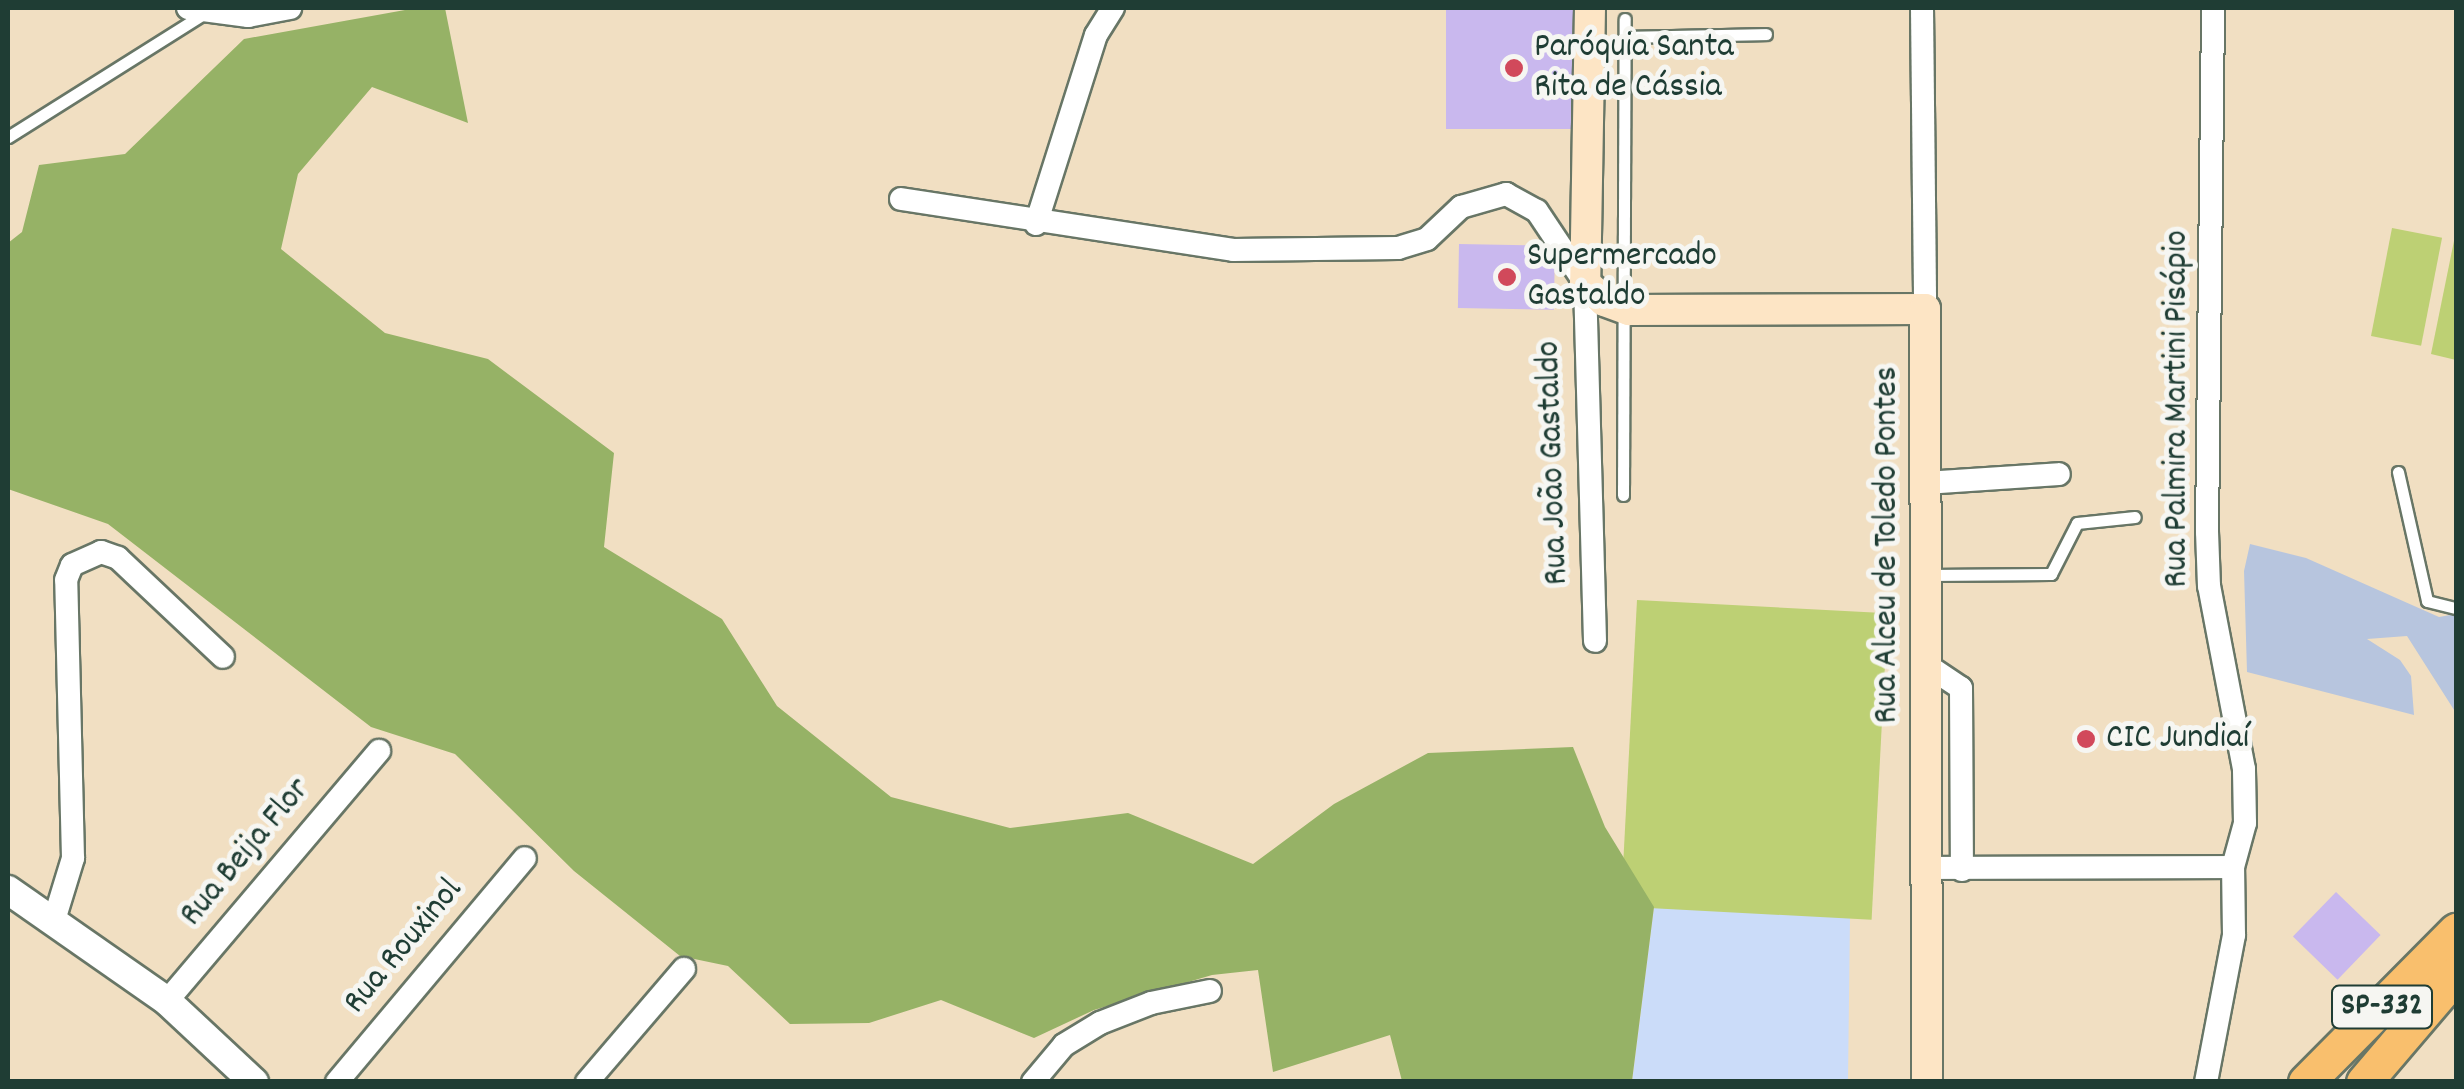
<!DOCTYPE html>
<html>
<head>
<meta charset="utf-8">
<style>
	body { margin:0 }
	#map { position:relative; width:2464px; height:1089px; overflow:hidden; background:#f1dfc2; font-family:Dekko,sans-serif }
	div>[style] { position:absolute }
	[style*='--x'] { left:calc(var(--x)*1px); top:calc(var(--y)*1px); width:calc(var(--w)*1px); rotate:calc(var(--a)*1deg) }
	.built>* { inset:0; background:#cbdcf9 }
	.industrial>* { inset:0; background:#b7c5de }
	.green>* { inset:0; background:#bdd074; transform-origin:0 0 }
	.forest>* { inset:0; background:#96b266 }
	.building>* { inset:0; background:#c9b8ee; transform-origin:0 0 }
	.roads { filter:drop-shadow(2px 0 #687666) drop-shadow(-2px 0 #687666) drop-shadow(0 2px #687666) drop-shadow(0 -2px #687666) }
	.service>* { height:11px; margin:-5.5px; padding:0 5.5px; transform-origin:5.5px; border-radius:5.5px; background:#fff }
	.minor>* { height:22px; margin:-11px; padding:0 11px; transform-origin:11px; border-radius:11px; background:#fff }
	.tertiary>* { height:28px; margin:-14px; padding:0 14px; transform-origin:14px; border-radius:14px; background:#fff }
	.secondary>* { height:30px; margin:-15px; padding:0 15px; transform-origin:15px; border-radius:15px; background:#fde5c5 }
	.primary>* { height:35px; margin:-17.5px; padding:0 17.5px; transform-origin:17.5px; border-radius:17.5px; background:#f9bf6d }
	.dots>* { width:28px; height:28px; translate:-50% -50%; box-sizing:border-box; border:5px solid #f6f6f2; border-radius:50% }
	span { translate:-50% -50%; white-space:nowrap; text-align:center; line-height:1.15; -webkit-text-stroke:10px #f6f6f2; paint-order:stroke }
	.shield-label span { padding:2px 8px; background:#f6f6f2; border:2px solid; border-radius:8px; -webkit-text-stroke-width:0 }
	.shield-label { font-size:32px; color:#1f3d34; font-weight:700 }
	.poi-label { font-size:35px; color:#1f3d34 }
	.left { translate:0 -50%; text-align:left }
	.street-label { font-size:35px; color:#1f3d34 }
	.frame { position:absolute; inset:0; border:10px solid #1f3d34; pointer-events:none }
</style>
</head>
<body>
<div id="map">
	<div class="built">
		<div style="clip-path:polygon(1654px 907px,1850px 917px,1848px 1081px,1632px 1082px)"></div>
	</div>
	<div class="industrial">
		<div style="clip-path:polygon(2250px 544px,2306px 558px,2439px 617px,2456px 614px,2456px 713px,2407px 636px,2367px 639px,2400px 660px,2411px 676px,2414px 715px,2247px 672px,2244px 571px)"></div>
	</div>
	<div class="green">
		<div style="left:2392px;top:228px;width:51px;height:110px;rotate:11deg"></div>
		<div style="clip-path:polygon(2456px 231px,2456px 360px,2431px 354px)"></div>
		<div style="left:1637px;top:600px;width:251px;height:307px;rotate:3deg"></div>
	</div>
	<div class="forest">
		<div style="clip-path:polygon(416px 8px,445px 8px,468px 123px,372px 87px,298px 174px,281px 249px,385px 333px,488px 359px,614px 453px,604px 547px,722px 619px,777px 706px,891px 797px,1010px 828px,1128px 813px,1253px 864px,1334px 804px,1428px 753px,1573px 747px,1605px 827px,1654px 907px,1632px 1081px,1402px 1081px,1390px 1035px,1273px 1072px,1258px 970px,1212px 975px,1094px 1010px,1034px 1038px,941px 1000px,869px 1023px,790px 1024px,728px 966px,680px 956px,574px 871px,455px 754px,371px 727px,108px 524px,8px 489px,8px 243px,22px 232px,39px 165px,125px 154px,244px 39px)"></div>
	</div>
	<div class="building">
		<div style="left:1446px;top:8px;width:138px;height:121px"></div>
		<div style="left:1459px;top:244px;width:96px;height:64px;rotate:1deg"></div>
		<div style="left:2336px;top:892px;width:62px;height:62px;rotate:44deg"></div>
	</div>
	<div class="roads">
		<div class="service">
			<div style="--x:1626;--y:37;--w:140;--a:-1.2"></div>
			<div style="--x:8;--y:137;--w:233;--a:-32.2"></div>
			<div style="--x:2398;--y:472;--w:132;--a:77.3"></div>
			<div style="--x:2427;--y:601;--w:30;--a:14"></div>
			<div style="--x:1623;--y:495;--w:476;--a:-89.8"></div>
			<div style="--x:1928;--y:575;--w:123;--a:-0.5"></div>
			<div style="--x:2051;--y:574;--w:57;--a:-63"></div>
			<div style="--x:2077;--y:523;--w:58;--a:-5.9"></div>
		</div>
		<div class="minor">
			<div style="--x:188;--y:8;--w:61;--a:7.6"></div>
			<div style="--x:248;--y:16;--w:43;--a:-10.8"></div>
			<div style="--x:1922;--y:8;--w:301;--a:89.4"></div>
			<div style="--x:901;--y:199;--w:336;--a:8.7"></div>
			<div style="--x:1233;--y:250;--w:165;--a:-0.7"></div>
			<div style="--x:1398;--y:248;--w:30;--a:-17"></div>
			<div style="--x:1427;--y:239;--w:47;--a:-43.3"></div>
			<div style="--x:1461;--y:207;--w:47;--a:-16.1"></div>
			<div style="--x:1506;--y:194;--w:35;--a:29"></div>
			<div style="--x:1537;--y:211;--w:87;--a:56.3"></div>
			<div style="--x:1585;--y:283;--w:358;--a:88.4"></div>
			<div style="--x:1036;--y:224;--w:198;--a:-72.4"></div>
			<div style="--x:1096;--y:35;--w:32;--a:-58"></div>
			<div style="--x:1925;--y:483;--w:134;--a:-3.8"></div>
			<div style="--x:1925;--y:664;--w:43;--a:33.7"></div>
			<div style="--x:1961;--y:688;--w:182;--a:89.7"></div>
			<div style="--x:1926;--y:868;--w:307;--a:-0.2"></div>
			<div style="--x:55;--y:917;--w:62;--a:-73"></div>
			<div style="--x:73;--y:858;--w:278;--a:-91.4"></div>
			<div style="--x:66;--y:580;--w:16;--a:-68"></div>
			<div style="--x:72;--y:565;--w:32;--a:-24"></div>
			<div style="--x:101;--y:552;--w:18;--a:19"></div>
			<div style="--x:118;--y:558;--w:144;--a:43.3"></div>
			<div style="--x:167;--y:1001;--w:328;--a:-49.7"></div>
			<div style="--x:337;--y:1082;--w:292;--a:-50"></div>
			<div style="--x:587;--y:1082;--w:149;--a:-49.4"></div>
			<div style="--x:1033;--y:1082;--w:48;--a:-50"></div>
			<div style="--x:1064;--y:1045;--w:42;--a:-31.4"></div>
			<div style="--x:1100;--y:1023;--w:55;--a:-21.4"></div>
			<div style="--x:1151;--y:1003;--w:60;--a:-11.5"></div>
			<div style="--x:2206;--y:1082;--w:150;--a:-79.2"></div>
			<div style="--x:2234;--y:935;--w:68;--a:-90.8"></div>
			<div style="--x:2233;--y:867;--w:46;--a:-74.7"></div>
			<div style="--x:2245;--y:823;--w:54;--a:-91.1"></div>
			<div style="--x:2244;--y:769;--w:186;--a:-100.8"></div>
			<div style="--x:2209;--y:586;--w:54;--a:-92.1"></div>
			<div style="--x:2207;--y:532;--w:524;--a:-89.34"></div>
		</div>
		<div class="tertiary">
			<div style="--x:8;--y:890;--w:194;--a:34.9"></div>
			<div style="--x:167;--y:1001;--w:119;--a:43"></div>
		</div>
		<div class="secondary">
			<div style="--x:1590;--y:8;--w:275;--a:91"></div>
			<div style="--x:1585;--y:283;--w:26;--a:43"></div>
			<div style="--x:1604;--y:301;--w:27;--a:20"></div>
			<div style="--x:1629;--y:310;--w:296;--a:-0.2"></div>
			<div style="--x:1925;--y:309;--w:773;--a:89.85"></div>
		</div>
		<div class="primary">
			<div style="--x:2306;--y:1082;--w:213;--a:-45.2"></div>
			<div style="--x:2364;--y:1082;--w:142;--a:-49.6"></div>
		</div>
	</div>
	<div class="dots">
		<div style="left:1514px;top:68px;background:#d1495b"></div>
		<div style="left:1507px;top:277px;background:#d1495b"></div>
		<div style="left:2086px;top:739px;background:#d1495b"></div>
	</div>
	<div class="shield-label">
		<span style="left:2382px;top:1007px">SP-332</span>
	</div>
	<div class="poi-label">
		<span class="left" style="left:1534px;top:68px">Paróquia Santa<br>Rita de Cássia</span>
		<span class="left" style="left:1527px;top:277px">Supermercado<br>Gastaldo</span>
		<span class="left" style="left:2106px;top:739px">CIC Jundiaí</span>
	</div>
	<div class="street-label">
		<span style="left:2178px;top:409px;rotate:-90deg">Rua Palmira Martini Pisápio</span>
		<span style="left:1554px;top:463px;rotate:-92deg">Rua João Gastaldo</span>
		<span style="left:1888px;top:545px;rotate:-90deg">Rua Alceu de Toledo Pontes</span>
		<span style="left:246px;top:853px;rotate:-50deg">Rua Beija Flor</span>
		<span style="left:404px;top:947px;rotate:-50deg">Rua Rouxinol</span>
	</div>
	<div class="frame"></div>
</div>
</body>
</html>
